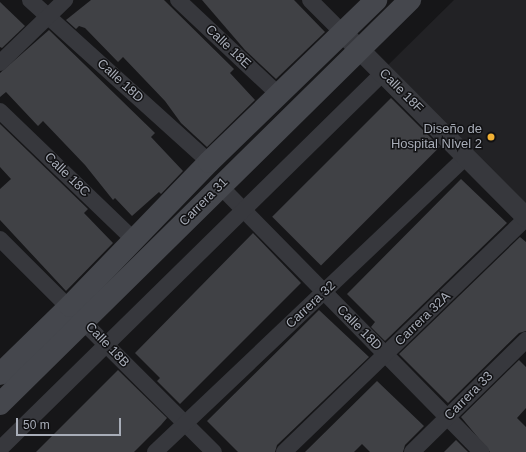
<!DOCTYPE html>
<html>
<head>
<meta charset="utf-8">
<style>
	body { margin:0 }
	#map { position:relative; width:526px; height:452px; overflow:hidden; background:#161618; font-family:Helvetica,sans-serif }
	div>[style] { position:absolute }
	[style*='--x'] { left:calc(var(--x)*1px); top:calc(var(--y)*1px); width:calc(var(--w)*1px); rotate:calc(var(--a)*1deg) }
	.built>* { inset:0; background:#222225 }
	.building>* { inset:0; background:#404145; transform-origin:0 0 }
	.minor>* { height:16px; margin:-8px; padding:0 8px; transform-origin:8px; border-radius:8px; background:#37383d }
	.tertiary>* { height:20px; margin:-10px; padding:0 10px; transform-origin:10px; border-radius:10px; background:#37383d }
	.secondary>* { height:22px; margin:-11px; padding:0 11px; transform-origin:11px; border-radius:11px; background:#45474d }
	.dots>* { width:11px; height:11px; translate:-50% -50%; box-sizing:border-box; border:2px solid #111113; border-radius:50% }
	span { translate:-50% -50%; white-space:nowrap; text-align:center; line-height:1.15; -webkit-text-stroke:3px #111113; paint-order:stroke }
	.street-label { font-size:13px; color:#a8adb8 }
	.poi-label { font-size:13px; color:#a8adb8 }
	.right { translate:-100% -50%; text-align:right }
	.scale { position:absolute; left:16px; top:418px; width:105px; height:18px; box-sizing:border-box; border:2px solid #a8adb8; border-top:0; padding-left:5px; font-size:12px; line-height:14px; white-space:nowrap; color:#a8adb8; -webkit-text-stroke:3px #111113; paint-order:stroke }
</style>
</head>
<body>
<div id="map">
	<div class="built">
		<div style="clip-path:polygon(454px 0,526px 0,526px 206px,385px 68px)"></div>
	</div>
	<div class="building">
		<div style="clip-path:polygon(91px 0,164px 0,234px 69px,230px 73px,255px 100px,207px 147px,181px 123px,165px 101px,123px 57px,118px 62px,85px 28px,79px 26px,76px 29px,66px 20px)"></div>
		<div style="clip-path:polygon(202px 0,294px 0,325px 32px,276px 79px,245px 50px)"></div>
		<div style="clip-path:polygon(0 2px,25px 26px,2px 48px,0 47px)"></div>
		<div style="clip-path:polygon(49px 30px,155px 133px,151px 137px,183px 171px,161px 194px,159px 192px,132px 216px,115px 198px,113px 200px,85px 165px,43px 121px,38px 126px,6px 92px,0 97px,0 73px)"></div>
		<div style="left:391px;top:98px;width:69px;height:168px;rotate:45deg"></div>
		<div style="clip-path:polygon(0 124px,88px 209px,84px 213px,113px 243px,66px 291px,0 220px,0 189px,11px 179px,0 167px)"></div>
		<div style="clip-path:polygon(461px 179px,507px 223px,385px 341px,371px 327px,375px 322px,347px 294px)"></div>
		<div style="clip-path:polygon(253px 233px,301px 283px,180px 404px,157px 381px,160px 378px,135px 353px)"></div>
		<div style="clip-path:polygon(520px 237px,526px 242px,526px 331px,519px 333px,448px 403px,399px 354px)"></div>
		<div style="clip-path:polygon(319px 310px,369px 357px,277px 445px,275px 452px,238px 452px,207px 421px)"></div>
		<div style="clip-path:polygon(519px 360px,526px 367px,526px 408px,517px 418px,526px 427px,526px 452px,490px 452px,461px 417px)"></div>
		<div style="clip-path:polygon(118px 370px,167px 418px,161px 425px,134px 452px,36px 452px)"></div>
		<div style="clip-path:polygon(377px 381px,424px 426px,405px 445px,403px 452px,370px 452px,362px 444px,354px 452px,305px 452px)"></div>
		<div style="clip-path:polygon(456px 440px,468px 452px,444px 452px)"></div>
	</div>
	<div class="minor">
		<div style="--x:30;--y:0;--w:241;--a:42.1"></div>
		<div style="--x:178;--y:0;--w:137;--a:43.2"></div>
		<div style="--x:310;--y:0;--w:45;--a:45"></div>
		<div style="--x:0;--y:63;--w:91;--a:-44.1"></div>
		<div style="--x:0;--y:111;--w:186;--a:43.9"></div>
		<div style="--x:220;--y:186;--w:373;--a:45.5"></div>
		<div style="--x:0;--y:239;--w:302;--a:44.9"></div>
		<div style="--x:0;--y:449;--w:537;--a:-44.47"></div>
		<div style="--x:155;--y:452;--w:429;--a:-43.5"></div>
		<div style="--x:284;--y:452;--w:337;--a:-44"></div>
		<div style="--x:412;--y:452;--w:160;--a:-44.5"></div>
	</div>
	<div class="tertiary">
		<div style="--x:342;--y:32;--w:261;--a:45.2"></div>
	</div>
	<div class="secondary">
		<div style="--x:0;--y:374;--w:98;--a:-44.2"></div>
		<div style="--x:70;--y:306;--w:200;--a:-46"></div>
		<div style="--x:209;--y:162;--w:233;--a:-44.1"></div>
		<div style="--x:0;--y:404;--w:576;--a:-44.58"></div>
	</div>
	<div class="dots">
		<div style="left:491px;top:137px;background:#f2b134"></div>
	</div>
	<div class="street-label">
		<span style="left:228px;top:47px;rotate:43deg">Calle 18E</span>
		<span style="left:120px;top:81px;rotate:42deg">Calle 18D</span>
		<span style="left:401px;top:91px;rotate:45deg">Calle 18F</span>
		<span style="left:67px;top:175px;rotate:44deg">Calle 18C</span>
		<span style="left:204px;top:202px;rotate:-45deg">Carrera 31</span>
		<span style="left:311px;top:305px;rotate:-43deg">Carrera 32</span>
		<span style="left:423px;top:319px;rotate:-44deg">Carrera 32A</span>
		<span style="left:359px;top:328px;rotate:45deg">Calle 18D</span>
		<span style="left:107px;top:345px;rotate:46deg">Calle 18B</span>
		<span style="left:469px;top:396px;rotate:-45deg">Carrera 33</span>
	</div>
	<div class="poi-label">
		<span class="right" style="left:482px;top:137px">Diseño de<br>Hospital NIvel 2</span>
	</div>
	<div class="scale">50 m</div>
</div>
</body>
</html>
